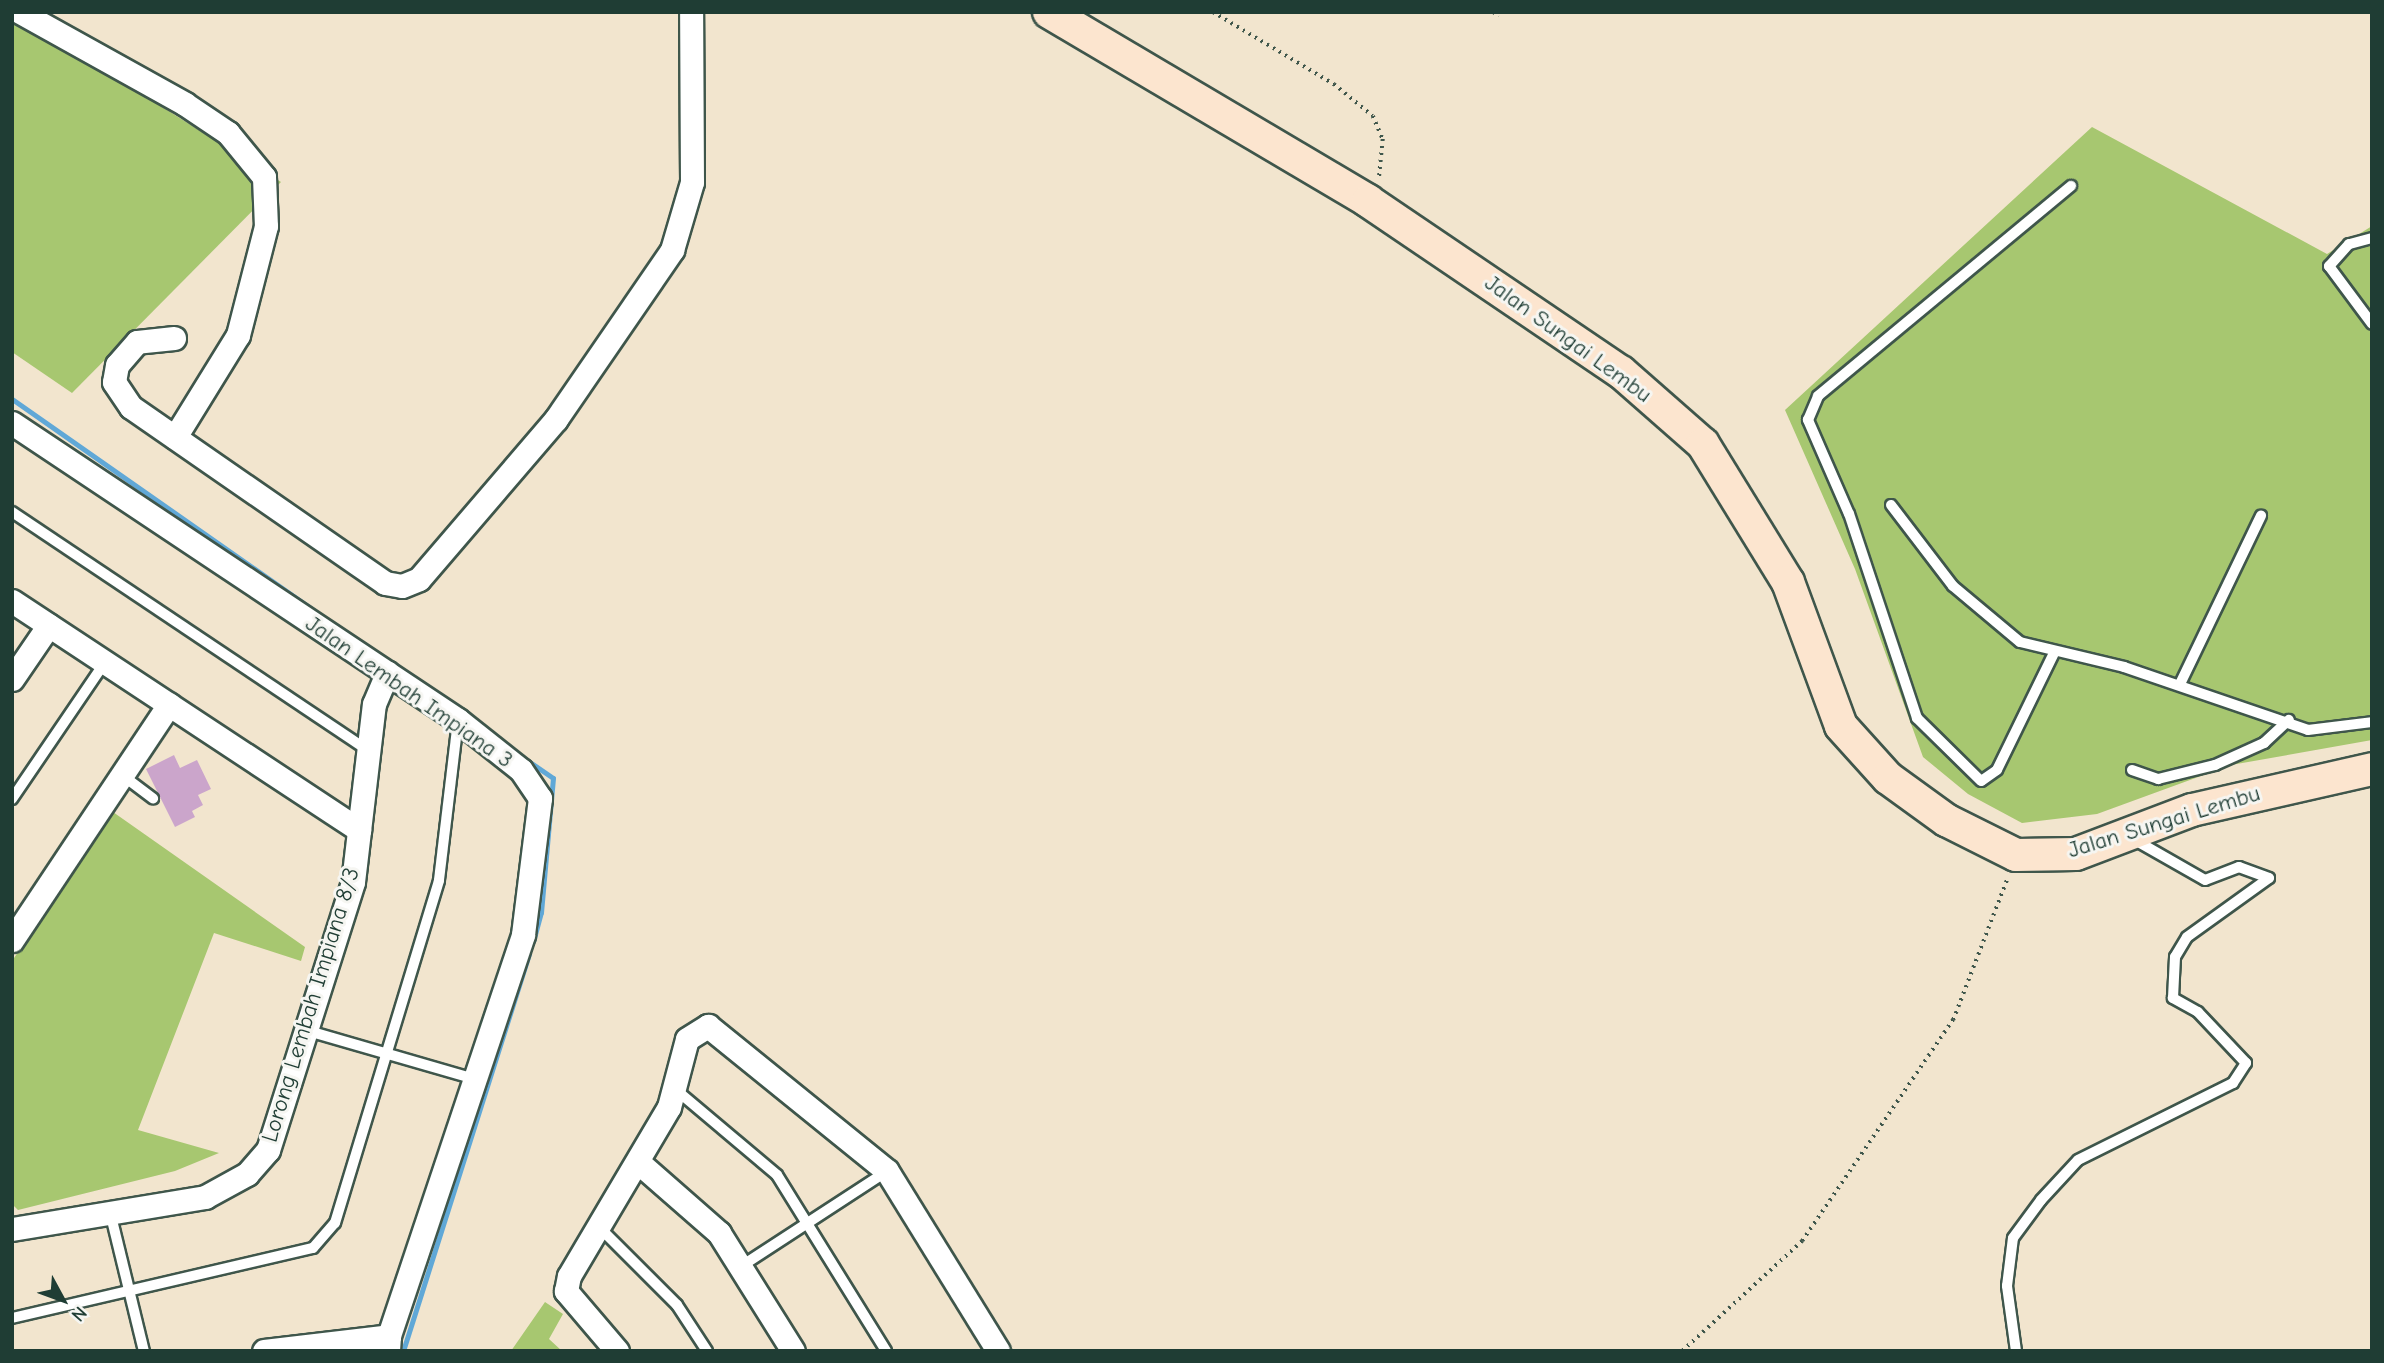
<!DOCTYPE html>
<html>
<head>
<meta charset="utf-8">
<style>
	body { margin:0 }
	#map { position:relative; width:2384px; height:1363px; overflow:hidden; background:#f2e5ce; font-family:"Comic Neue",sans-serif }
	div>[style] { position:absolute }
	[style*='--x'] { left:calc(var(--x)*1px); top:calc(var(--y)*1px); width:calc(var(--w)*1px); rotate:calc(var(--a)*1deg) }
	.green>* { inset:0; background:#a7c770 }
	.stream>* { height:5px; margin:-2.5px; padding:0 2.5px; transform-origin:2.5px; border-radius:2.5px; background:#60a8d7 }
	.building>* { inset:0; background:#cba5cb }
	.path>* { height:3.5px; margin-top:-1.75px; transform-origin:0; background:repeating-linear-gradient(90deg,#3f564b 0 2px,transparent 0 7px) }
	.roads { filter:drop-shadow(2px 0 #3f564b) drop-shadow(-2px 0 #3f564b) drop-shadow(0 2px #3f564b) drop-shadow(0 -2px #3f564b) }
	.lane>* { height:10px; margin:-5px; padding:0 5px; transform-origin:5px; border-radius:5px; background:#fff }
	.street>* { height:23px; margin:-11.5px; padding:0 11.5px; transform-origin:11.5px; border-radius:11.5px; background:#fff }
	.secondary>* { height:32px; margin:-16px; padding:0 16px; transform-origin:16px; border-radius:16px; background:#fce5cf }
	span { translate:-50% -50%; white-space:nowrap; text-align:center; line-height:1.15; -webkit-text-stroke:6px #f6f6f2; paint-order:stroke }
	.street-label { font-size:23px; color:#1f3d34 }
	.frame { position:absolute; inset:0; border:14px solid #1f3d34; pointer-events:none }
	.north { position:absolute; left:28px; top:1265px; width:70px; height:70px; -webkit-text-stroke:5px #f6f6f2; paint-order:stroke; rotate:131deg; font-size:19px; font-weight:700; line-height:28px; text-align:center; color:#1f3d34 }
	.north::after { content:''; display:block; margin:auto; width:24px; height:32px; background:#1f3d34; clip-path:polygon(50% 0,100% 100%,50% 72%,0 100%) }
</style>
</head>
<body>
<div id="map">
	<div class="green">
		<div style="clip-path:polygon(12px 12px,281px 182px,72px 393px,12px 352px)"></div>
		<div style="clip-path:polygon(2092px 127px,2327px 254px,2372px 226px,2372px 740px,2231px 765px,2097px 814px,2022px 823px,1968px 794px,1923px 757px,1855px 569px,1785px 410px)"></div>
		<div style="clip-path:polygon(113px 812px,305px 947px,301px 961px,214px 933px,138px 1130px,219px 1153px,175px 1171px,18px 1210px,12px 1204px,12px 961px)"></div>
		<div style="clip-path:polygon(545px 1302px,563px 1314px,549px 1339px,562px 1351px,511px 1351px)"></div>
	</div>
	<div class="stream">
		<div style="--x:12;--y:399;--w:370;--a:35"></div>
		<div style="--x:518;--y:754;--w:42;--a:34.4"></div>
		<div style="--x:553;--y:778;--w:135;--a:95.1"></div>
		<div style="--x:541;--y:912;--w:30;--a:105"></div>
		<div style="--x:403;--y:1351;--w:417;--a:-72.4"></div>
	</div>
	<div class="building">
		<div style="clip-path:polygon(174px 755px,180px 768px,197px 760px,211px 789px,198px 795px,203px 805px,192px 811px,195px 817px,175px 827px,146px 769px)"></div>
	</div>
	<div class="path">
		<div style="--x:1213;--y:12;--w:141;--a:30.8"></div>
		<div style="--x:1334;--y:84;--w:50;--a:39.4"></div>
		<div style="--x:1373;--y:116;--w:25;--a:67"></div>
		<div style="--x:1383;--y:139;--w:41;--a:95.6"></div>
		<div style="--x:1493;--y:12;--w:7;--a:34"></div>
		<div style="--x:1682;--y:1351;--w:163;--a:-42.5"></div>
		<div style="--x:1802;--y:1241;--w:268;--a:-55.7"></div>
		<div style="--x:1953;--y:1020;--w:153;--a:-69"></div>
	</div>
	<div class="roads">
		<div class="lane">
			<div style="--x:2372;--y:238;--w:24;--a:165"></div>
			<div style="--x:2349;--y:244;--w:30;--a:132"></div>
			<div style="--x:2329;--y:266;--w:72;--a:53.4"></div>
			<div style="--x:1891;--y:505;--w:102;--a:52.6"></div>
			<div style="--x:1953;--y:586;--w:87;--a:39.9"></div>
			<div style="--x:2020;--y:642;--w:107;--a:13.5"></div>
			<div style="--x:2124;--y:667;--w:194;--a:18.9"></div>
			<div style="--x:2308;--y:730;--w:64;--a:-7.1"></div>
			<div style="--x:12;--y:512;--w:427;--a:33.8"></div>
			<div style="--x:2054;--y:653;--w:130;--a:116"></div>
			<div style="--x:1997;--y:770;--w:19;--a:145"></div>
			<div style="--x:1981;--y:781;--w:90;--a:-135.5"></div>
			<div style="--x:1917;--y:718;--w:215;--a:-108.4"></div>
			<div style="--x:1849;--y:514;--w:103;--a:-113.6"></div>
			<div style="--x:1808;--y:420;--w:26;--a:-67"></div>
			<div style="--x:1818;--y:396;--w:329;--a:-39.7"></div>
			<div style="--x:2180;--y:684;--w:187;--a:-64.3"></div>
			<div style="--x:2132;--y:770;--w:28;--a:19"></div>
			<div style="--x:2158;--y:779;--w:59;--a:-13.8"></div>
			<div style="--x:2215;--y:765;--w:54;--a:-24.2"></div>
			<div style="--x:2264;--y:743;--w:34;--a:-43"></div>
			<div style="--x:122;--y:775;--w:39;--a:37"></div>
			<div style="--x:12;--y:799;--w:166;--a:-55.8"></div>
			<div style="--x:305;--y:1030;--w:177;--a:16.1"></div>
			<div style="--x:675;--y:1089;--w:133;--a:40.1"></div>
			<div style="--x:777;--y:1175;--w:207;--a:58.2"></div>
			<div style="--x:111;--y:1216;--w:139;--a:76.3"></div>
			<div style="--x:597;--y:1225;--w:113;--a:45"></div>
			<div style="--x:677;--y:1305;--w:55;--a:56.9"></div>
			<div style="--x:740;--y:1267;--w:176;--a:-33.1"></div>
			<div style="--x:12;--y:1318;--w:309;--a:-13.1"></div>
			<div style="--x:313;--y:1248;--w:33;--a:-49"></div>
			<div style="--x:335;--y:1223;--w:358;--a:-73.1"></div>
			<div style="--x:439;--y:880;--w:161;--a:-83.2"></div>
			<div style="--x:2016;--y:1351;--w:66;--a:-97.9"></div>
			<div style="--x:2007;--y:1286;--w:48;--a:-82.9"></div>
			<div style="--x:2013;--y:1238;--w:47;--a:-53.6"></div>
			<div style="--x:2041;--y:1200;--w:54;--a:-47.2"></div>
			<div style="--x:2078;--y:1160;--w:173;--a:-26.4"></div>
			<div style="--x:2233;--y:1083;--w:24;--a:-57"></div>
			<div style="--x:2246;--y:1063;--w:70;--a:-133.3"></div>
			<div style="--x:2198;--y:1012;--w:29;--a:-151"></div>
			<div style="--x:2173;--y:998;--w:41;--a:-87.2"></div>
			<div style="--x:2175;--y:957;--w:23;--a:-59"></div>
			<div style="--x:2187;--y:937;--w:101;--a:-35.7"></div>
			<div style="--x:2269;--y:878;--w:32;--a:-160"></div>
			<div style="--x:2239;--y:867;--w:36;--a:159"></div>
			<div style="--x:2205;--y:880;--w:83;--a:-150.3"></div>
		</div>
		<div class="street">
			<div style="--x:20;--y:12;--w:189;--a:29.1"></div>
			<div style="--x:185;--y:104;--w:52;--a:34"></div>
			<div style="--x:228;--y:133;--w:57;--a:50.7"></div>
			<div style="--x:264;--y:177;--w:49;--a:87.7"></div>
			<div style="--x:266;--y:226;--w:113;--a:104.4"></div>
			<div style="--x:238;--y:335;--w:120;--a:121.7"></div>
			<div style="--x:174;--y:338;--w:37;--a:174"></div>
			<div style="--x:137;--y:342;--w:30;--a:131"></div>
			<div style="--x:117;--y:365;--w:17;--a:100"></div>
			<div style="--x:114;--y:382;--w:30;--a:56"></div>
			<div style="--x:131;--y:407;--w:309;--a:34.7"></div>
			<div style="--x:385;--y:583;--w:17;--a:10"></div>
			<div style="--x:402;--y:586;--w:18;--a:-22"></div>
			<div style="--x:419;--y:579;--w:211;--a:-49.4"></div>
			<div style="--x:556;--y:419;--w:205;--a:-55.5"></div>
			<div style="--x:672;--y:250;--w:71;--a:-73.6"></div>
			<div style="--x:692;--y:182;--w:170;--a:-90.3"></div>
			<div style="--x:12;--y:423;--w:536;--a:33.66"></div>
			<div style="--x:458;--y:720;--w:80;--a:38.4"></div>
			<div style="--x:521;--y:770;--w:34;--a:56"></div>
			<div style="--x:540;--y:798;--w:138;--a:97.1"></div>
			<div style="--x:523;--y:935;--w:423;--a:108.5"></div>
			<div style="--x:12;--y:601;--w:416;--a:33.4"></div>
			<div style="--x:12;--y:679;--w:65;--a:-55.6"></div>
			<div style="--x:12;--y:940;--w:283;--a:-56.3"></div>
			<div style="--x:638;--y:1162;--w:108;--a:41.2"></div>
			<div style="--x:719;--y:1233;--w:139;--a:57.9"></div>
			<div style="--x:12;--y:1229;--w:196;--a:-9.4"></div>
			<div style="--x:205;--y:1197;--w:48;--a:-28.7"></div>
			<div style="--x:247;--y:1174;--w:32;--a:-49"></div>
			<div style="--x:268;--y:1150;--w:281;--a:-72.4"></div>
			<div style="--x:353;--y:882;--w:179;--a:-83.3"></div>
			<div style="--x:374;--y:704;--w:34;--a:-67"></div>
			<div style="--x:264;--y:1351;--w:126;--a:-6.8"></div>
			<div style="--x:389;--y:1336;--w:13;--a:94"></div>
			<div style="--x:617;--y:1351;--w:79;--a:-130.4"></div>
			<div style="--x:566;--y:1291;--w:15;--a:-79"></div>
			<div style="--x:569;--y:1276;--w:196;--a:-59.4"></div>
			<div style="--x:669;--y:1107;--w:70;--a:-75.2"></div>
			<div style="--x:687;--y:1039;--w:25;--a:-32"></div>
			<div style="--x:708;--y:1026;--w:230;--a:39"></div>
			<div style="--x:887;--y:1171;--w:211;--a:58.3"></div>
		</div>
		<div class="secondary">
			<div style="--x:1049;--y:12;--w:371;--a:30.6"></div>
			<div style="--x:1368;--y:201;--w:305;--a:34.1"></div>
			<div style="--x:1621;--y:372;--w:109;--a:41.3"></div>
			<div style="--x:1703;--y:444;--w:162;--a:58.4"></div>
			<div style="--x:1788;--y:582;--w:153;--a:69.8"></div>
			<div style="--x:1841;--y:726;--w:70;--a:47.9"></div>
			<div style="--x:1888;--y:778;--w:72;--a:35.9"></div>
			<div style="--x:1946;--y:820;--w:78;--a:26.6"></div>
			<div style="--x:2016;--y:855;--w:60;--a:-1"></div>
			<div style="--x:2076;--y:854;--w:124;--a:-20.8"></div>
			<div style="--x:2192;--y:810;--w:185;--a:-12.8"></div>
		</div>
	</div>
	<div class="street-label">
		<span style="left:1568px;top:339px;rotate:36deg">Jalan Sungai Lembu</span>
		<span style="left:409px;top:692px;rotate:35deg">Jalan Lembah Impiana 3</span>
		<span style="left:2164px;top:822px;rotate:-17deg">Jalan Sungai Lembu</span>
		<span style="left:311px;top:1005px;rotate:-73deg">Lorong Lembah Impiana 8/3</span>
	</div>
	<div class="frame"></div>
	<div class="north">N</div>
</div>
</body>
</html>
